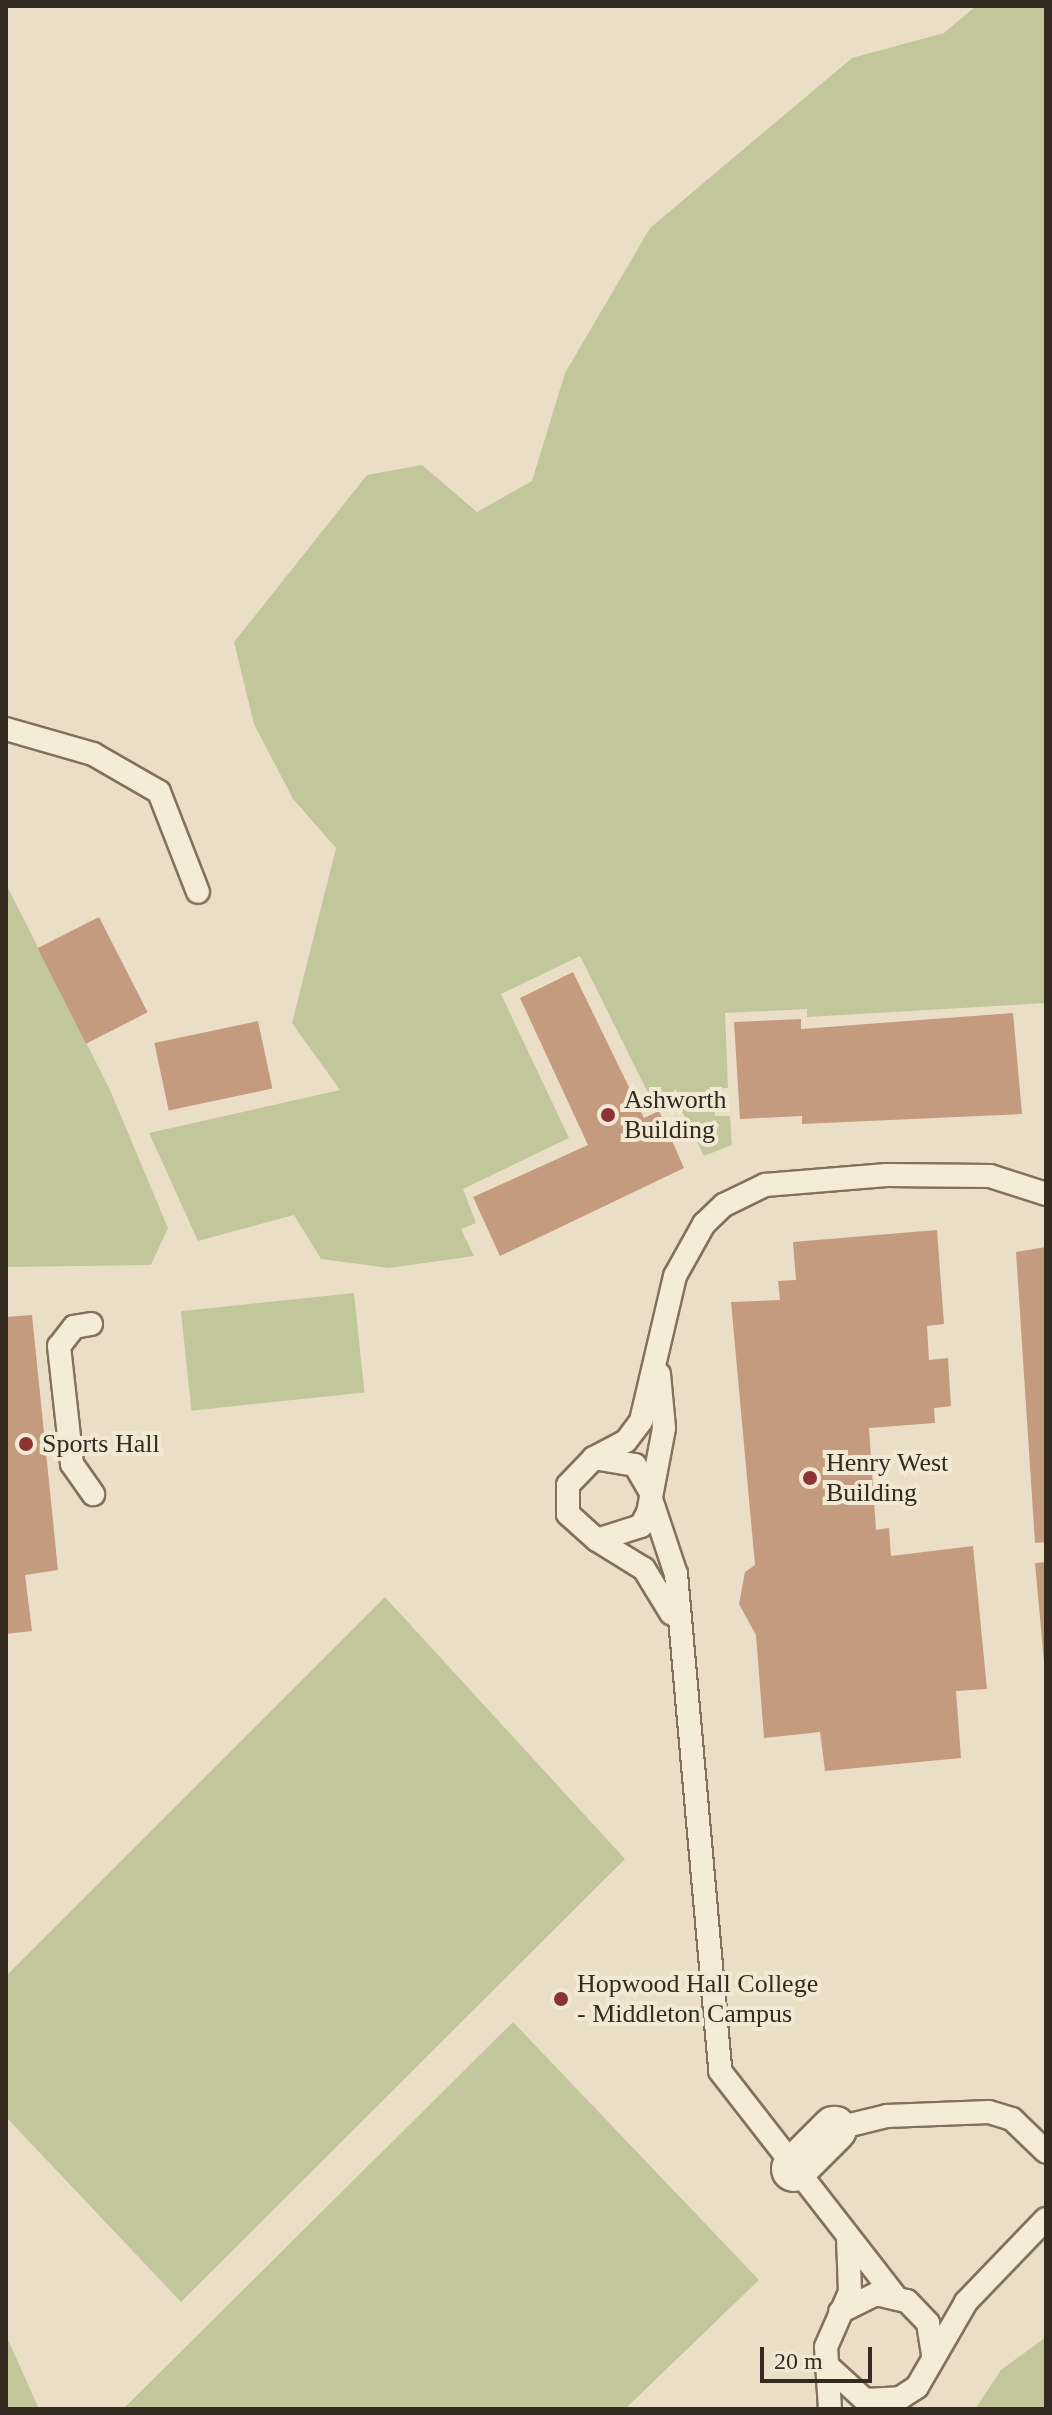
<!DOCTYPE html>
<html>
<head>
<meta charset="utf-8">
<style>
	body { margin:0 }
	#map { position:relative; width:1052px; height:2415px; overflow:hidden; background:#eadfc6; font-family:Georgia,serif }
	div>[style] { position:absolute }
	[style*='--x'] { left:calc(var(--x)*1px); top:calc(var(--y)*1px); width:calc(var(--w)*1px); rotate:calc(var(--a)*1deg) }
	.green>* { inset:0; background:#c2c79b; transform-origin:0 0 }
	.building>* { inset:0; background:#c59b7f; transform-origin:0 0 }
	.roads { filter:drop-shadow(2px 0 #83715d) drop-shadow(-2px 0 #83715d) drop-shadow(0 2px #83715d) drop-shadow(0 -2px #83715d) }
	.service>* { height:22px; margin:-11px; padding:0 11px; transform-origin:11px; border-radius:11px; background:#f5ecd8 }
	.minor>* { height:44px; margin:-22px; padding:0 22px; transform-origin:22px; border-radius:22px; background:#f5ecd8 }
	.dots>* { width:22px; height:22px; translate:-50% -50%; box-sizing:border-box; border:4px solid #f2e9d5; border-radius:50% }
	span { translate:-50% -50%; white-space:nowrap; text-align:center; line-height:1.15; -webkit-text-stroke:8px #f2e9d5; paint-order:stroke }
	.poi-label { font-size:26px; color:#352a20 }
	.left { translate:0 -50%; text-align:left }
	.frame { position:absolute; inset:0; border:8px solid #352a20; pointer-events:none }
	.scale { position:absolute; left:760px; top:2347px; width:112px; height:36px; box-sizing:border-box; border:4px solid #352a20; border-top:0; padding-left:10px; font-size:24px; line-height:28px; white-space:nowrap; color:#352a20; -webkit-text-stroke:6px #f2e9d5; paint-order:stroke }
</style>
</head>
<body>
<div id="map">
	<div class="green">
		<div style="clip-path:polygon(976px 6px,1046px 6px,1046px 1003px,807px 1017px,807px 1009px,725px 1013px,728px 1088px,713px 1089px,715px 1116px,730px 1116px,732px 1145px,704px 1156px,674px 1095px,649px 1095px,580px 956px,501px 994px,569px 1138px,463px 1189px,476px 1223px,461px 1229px,474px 1256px,389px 1268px,321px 1259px,294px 1215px,198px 1241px,149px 1133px,340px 1090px,292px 1023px,336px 848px,293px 799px,254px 724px,234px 642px,367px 475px,422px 465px,477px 512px,532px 481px,565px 373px,650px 228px,852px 58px,944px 33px)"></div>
		<div style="clip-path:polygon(6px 884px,110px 1090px,168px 1228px,151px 1265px,6px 1267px)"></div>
		<div style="left:354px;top:1293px;width:100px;height:174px;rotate:84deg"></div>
		<div style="clip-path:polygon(385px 1597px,625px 1859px,181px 2302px,6px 2117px,6px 1976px)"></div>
		<div style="clip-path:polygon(513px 2022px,759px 2280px,625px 2409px,123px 2409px)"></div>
		<div style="clip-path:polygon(6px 2335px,9px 2342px,39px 2409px,6px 2409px)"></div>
		<div style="clip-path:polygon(1046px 2337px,1046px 2409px,975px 2409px,1001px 2370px)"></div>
	</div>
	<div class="building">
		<div style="left:99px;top:917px;width:107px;height:69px;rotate:63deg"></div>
		<div style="clip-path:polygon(573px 972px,644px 1118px,659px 1111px,684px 1168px,500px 1256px,473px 1197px,588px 1145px,520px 998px)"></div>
		<div style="clip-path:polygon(1013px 1013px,1022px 1114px,802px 1124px,802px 1116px,740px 1119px,734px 1022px,801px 1019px,801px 1029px)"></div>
		<div style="left:258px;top:1021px;width:69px;height:106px;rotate:78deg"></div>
		<div style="clip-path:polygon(937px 1230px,944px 1324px,927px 1326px,929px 1360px,948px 1358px,951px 1406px,934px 1408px,935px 1423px,869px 1428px,876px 1530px,889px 1528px,891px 1556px,973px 1546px,987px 1689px,956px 1691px,961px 1758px,825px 1771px,820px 1732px,764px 1738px,756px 1635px,739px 1604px,745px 1572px,755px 1565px,731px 1302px,780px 1300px,778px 1281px,796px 1280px,793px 1242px)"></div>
		<div style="clip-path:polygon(1046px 1247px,1046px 1542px,1035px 1543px,1016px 1252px)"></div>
		<div style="clip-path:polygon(32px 1315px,58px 1570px,25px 1575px,32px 1631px,6px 1634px,6px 1317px)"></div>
		<div style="clip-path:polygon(1046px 1562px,1046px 1662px,1044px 1662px,1035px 1563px)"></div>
	</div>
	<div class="roads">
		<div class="service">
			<div style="--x:6;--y:729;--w:91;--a:16"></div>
			<div style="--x:93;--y:754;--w:76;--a:29.9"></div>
			<div style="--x:159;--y:792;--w:107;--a:68.7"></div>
			<div style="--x:91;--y:1324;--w:17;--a:170"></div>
			<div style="--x:74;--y:1327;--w:24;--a:128"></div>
			<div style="--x:59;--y:1346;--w:119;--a:83.7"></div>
			<div style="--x:72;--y:1464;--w:37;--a:55"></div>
			<div style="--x:594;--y:1458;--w:36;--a:-28"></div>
			<div style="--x:626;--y:1441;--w:25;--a:-53"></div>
			<div style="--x:641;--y:1421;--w:149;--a:-76.8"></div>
			<div style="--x:675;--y:1276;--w:60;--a:-60.9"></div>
			<div style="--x:704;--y:1224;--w:28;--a:-44"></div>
			<div style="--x:724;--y:1205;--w:46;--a:-26"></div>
			<div style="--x:765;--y:1185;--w:122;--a:-4.7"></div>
			<div style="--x:887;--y:1175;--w:103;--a:0.6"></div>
			<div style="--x:990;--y:1176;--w:59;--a:17.8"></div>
			<div style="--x:650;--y:1491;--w:30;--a:-120"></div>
			<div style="--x:635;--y:1465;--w:42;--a:-170.3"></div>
			<div style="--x:594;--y:1458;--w:37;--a:134"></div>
			<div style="--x:568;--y:1485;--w:29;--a:90"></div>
			<div style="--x:568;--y:1514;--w:39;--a:42"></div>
			<div style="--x:597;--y:1540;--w:46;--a:-17.7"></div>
			<div style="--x:641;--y:1526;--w:15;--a:-62"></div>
			<div style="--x:648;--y:1513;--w:86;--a:-79.3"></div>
			<div style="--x:664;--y:1428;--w:54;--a:-95.3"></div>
			<div style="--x:651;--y:1499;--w:79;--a:71.6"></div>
			<div style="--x:676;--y:1574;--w:499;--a:84.9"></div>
			<div style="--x:720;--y:2071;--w:285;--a:52.1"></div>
			<div style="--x:597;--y:1540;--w:55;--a:31.7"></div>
			<div style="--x:644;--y:1569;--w:52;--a:58.5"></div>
			<div style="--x:834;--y:2129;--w:55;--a:-13.8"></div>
			<div style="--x:887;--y:2116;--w:102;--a:-2.2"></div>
			<div style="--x:989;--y:2112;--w:24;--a:17"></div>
			<div style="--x:1012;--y:2119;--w:47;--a:44.1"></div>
			<div style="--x:840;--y:2312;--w:40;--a:-26.6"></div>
			<div style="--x:876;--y:2294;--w:32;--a:13"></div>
			<div style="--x:907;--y:2301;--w:30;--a:46"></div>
			<div style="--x:928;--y:2323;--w:32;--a:81"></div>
			<div style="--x:829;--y:2367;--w:49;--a:42.5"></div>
			<div style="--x:865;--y:2400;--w:35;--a:-3"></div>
			<div style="--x:830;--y:2409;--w:62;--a:-93.7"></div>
			<div style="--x:826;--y:2347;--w:60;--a:-66.4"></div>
			<div style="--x:850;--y:2292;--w:55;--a:-92.1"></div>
			<div style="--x:883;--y:2409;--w:40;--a:-32.9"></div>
			<div style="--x:917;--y:2387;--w:98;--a:-60"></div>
			<div style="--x:966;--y:2302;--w:115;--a:-46.1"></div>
		</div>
		<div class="minor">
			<div style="--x:794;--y:2169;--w:57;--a:-45"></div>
		</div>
	</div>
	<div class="dots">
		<div style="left:608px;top:1115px;background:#8d3335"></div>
		<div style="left:26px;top:1444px;background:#8d3335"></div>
		<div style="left:810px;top:1478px;background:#8d3335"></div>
		<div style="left:561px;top:1999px;background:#8d3335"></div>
	</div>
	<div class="poi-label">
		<span class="left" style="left:624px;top:1115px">Ashworth<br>Building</span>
		<span class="left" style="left:42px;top:1444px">Sports Hall</span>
		<span class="left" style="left:826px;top:1478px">Henry West<br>Building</span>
		<span class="left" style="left:577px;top:1999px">Hopwood Hall College<br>- Middleton Campus</span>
	</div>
	<div class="frame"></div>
	<div class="scale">20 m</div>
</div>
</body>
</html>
